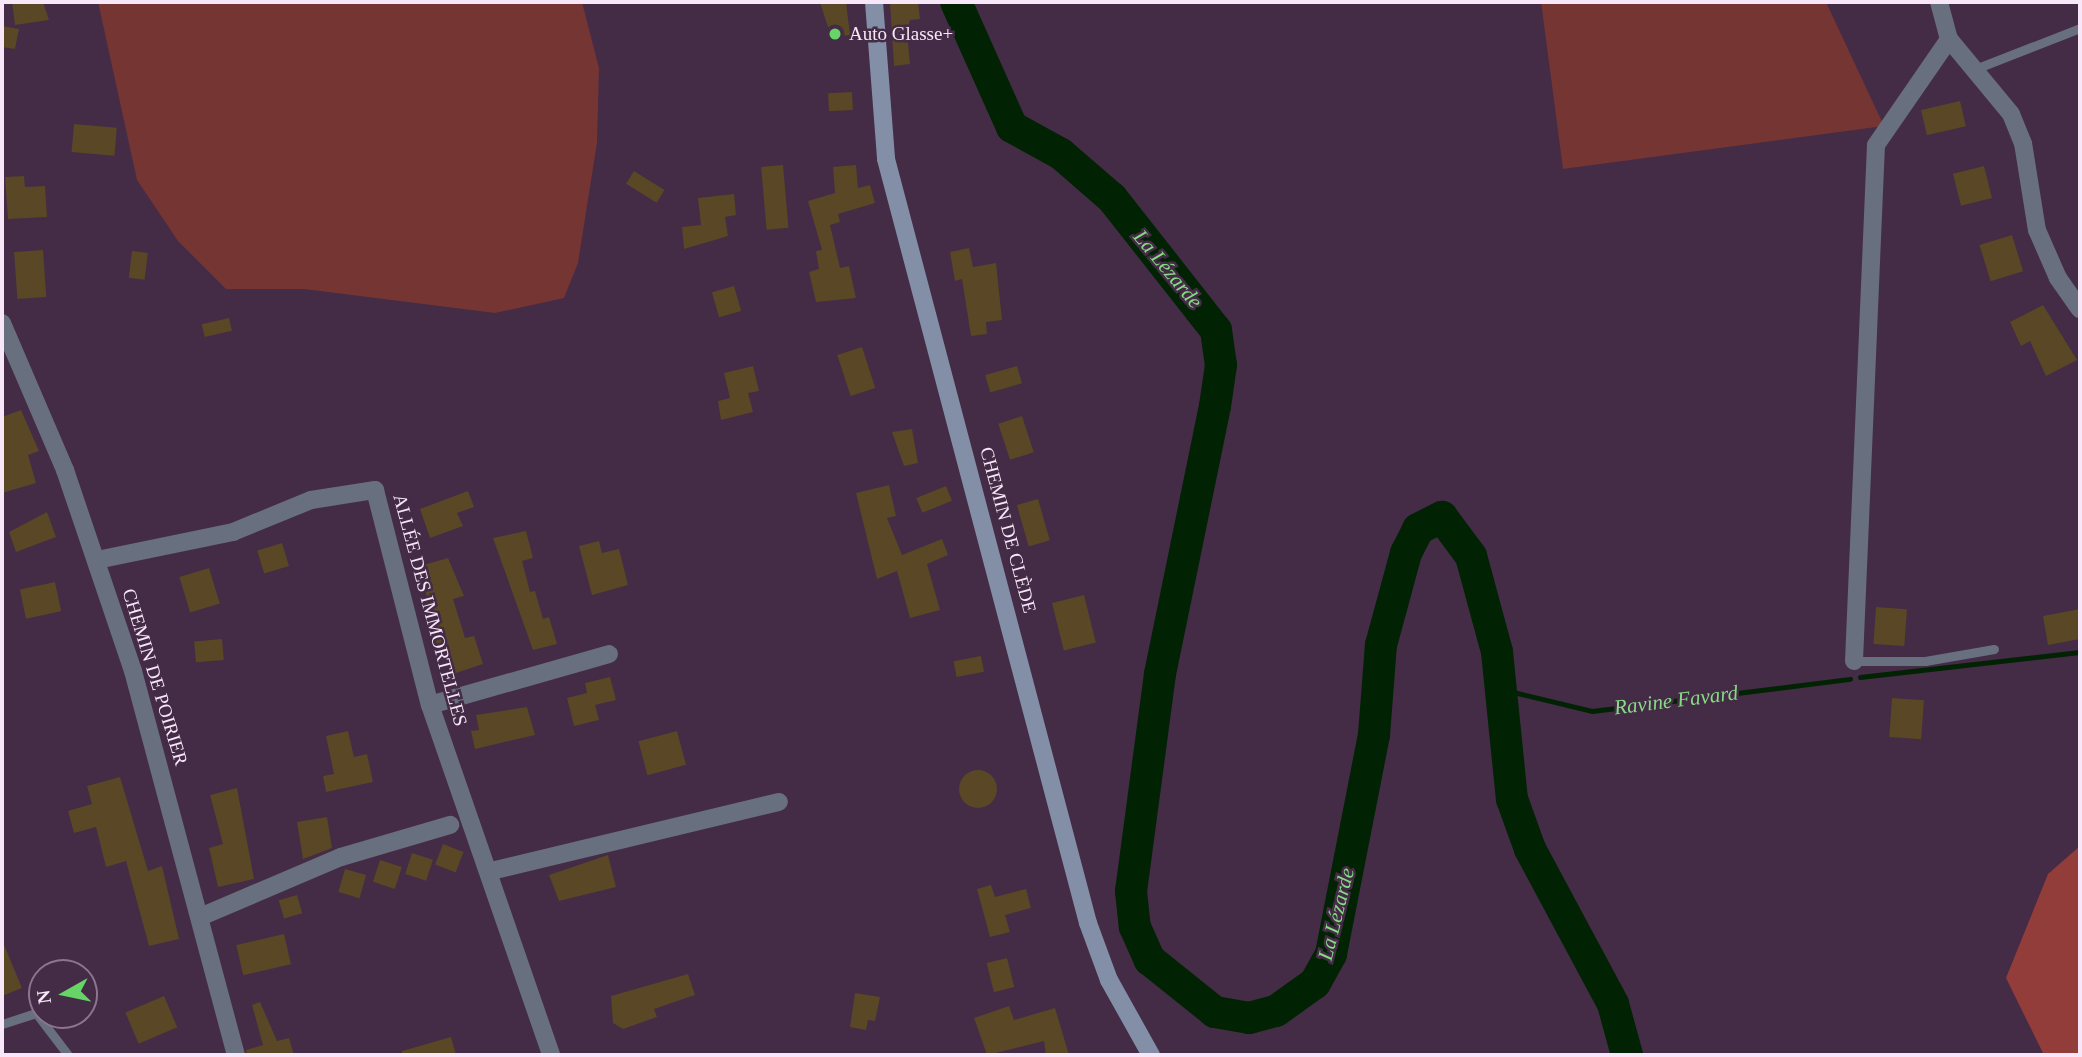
<!DOCTYPE html>
<html>
<head>
<meta charset="utf-8">
<style>
	body { margin:0 }
	#map { position:relative; width:2082px; height:1057px; overflow:hidden; background:#442b46; font-family:Georgia,serif }
	div>[style] { position:absolute }
	[style*='--x'] { left:calc(var(--x)*1px); top:calc(var(--y)*1px); width:calc(var(--w)*1px); rotate:calc(var(--a)*1deg) }
	.green>* { inset:0; background:#743533 }
	.forest>* { inset:0; background:#933d3b }
	.stream>* { height:5px; margin:-2.5px; padding:0 2.5px; transform-origin:2.5px; border-radius:2.5px; background:#012303 }
	.river>* { height:32px; margin:-16px; padding:0 16px; transform-origin:16px; border-radius:16px; background:#012303 }
	.building>* { inset:0; background:#594725; transform-origin:0 0 }
	.round { border-radius:50% }
	.service>* { height:9px; margin:-4.5px; padding:0 4.5px; transform-origin:4.5px; border-radius:4.5px; background:#686f7e }
	.minor>* { height:18px; margin:-9px; padding:0 9px; transform-origin:9px; border-radius:9px; background:#686f7e }
	.secondary>* { height:18px; margin:-9px; padding:0 9px; transform-origin:9px; border-radius:9px; background:#838fa7 }
	.dots>* { width:19px; height:19px; translate:-50% -50%; box-sizing:border-box; border:4px solid #442b46; border-radius:50% }
	span { translate:-50% -50%; white-space:nowrap; text-align:center; line-height:1.15; -webkit-text-stroke:5px #442b46; paint-order:stroke }
	.poi-label { font-size:19px; color:#f7e7f8 }
	.left { translate:0 -50%; text-align:left }
	.street-label { font-size:19px; color:#f7e7f8 }
	.water-label { font-size:21px; color:#86dc84; font-style:italic }
	.frame { position:absolute; inset:0; border:4px solid #f7e7f8; pointer-events:none }
	.north { position:absolute; left:28px; top:959px; width:70px; height:70px; box-sizing:border-box; background:#442b46; border:2px solid #8c768d; border-radius:50%; rotate:261deg; font-size:19px; font-weight:700; line-height:28px; text-align:center; color:#f7e7f8 }
	.north::after { content:''; display:block; margin:auto; width:24px; height:32px; background:#66d466; clip-path:polygon(50% 0,100% 100%,50% 72%,0 100%) }
</style>
</head>
<body>
<div id="map">
	<div class="green">
		<div style="clip-path:polygon(98px 2px,582px 2px,599px 68px,597px 143px,578px 263px,564px 298px,495px 313px,304px 289px,226px 289px,178px 241px,137px 180px)"></div>
		<div style="clip-path:polygon(1541px 2px,1826px 2px,1884px 126px,1563px 169px)"></div>
	</div>
	<div class="forest">
		<div style="clip-path:polygon(2080px 846px,2080px 1055px,2044px 1055px,2006px 978px,2048px 874px)"></div>
	</div>
	<div class="stream">
		<div style="--x:1860;--y:677;--w:221;--a:-6.5"></div>
		<div style="--x:1505;--y:690;--w:89;--a:13.6"></div>
		<div style="--x:1592;--y:711;--w:260;--a:-7.1"></div>
	</div>
	<div class="river">
		<div style="--x:956;--y:2;--w:137;--a:65.9"></div>
		<div style="--x:1012;--y:127;--w:56;--a:28.9"></div>
		<div style="--x:1061;--y:154;--w:67;--a:40.8"></div>
		<div style="--x:1112;--y:198;--w:168;--a:51.8"></div>
		<div style="--x:1216;--y:330;--w:35;--a:82"></div>
		<div style="--x:1221;--y:365;--w:41;--a:98.3"></div>
		<div style="--x:1215;--y:406;--w:274;--a:101.6"></div>
		<div style="--x:1160;--y:674;--w:219;--a:97.6"></div>
		<div style="--x:1131;--y:891;--w:36;--a:84"></div>
		<div style="--x:1135;--y:927;--w:36;--a:66"></div>
		<div style="--x:1150;--y:960;--w:83;--a:38.7"></div>
		<div style="--x:1215;--y:1012;--w:35;--a:10"></div>
		<div style="--x:1249;--y:1018;--w:28;--a:-15"></div>
		<div style="--x:1276;--y:1011;--w:48;--a:-35.7"></div>
		<div style="--x:1315;--y:983;--w:33;--a:-61"></div>
		<div style="--x:1331;--y:954;--w:223;--a:-78.9"></div>
		<div style="--x:1374;--y:735;--w:90;--a:-85.6"></div>
		<div style="--x:1381;--y:645;--w:95;--a:-74.8"></div>
		<div style="--x:1406;--y:553;--w:27;--a:-63"></div>
		<div style="--x:1418;--y:529;--w:27;--a:-27"></div>
		<div style="--x:1442;--y:517;--w:49;--a:53.4"></div>
		<div style="--x:1471;--y:556;--w:99;--a:74.8"></div>
		<div style="--x:1497;--y:652;--w:148;--a:84.2"></div>
		<div style="--x:1512;--y:799;--w:53;--a:70.2"></div>
		<div style="--x:1530;--y:849;--w:176;--a:61.8"></div>
		<div style="--x:1613;--y:1004;--w:53;--a:74.6"></div>
	</div>
	<div class="building">
		<div style="clip-path:polygon(12px 2px,43px 2px,49px 20px,15px 25px)"></div>
		<div style="clip-path:polygon(820px 2px,846px 2px,850px 35px,831px 37px)"></div>
		<div style="clip-path:polygon(890px 2px,918px 2px,920px 19px,910px 20px,907px 33px,910px 64px,894px 66px)"></div>
		<div style="clip-path:polygon(2px 26px,19px 29px,15px 49px,2px 47px)"></div>
		<div style="left:852px;top:92px;width:18px;height:24px;rotate:87deg"></div>
		<div style="left:1960px;top:101px;width:26px;height:40px;rotate:77deg"></div>
		<div style="left:74px;top:124px;width:43px;height:28px;rotate:5deg"></div>
		<div style="left:783px;top:165px;width:63px;height:22px;rotate:85deg"></div>
		<div style="clip-path:polygon(856px 165px,858px 188px,870px 185px,875px 203px,838px 214px,840px 222px,830px 225px,840px 268px,849px 266px,856px 298px,816px 302px,809px 272px,819px 269px,816px 251px,822px 250px,808px 201px,835px 193px,833px 167px)"></div>
		<div style="left:1984px;top:166px;width:33px;height:32px;rotate:76deg"></div>
		<div style="left:634px;top:171px;width:36px;height:15px;rotate:32deg"></div>
		<div style="clip-path:polygon(24px 176px,25px 187px,45px 186px,47px 217px,8px 219px,5px 177px)"></div>
		<div style="clip-path:polygon(734px 194px,736px 215px,725px 217px,728px 236px,684px 249px,682px 227px,701px 225px,698px 198px)"></div>
		<div style="left:2012px;top:235px;width:38px;height:34px;rotate:73deg"></div>
		<div style="clip-path:polygon(969px 248px,973px 267px,996px 263px,1002px 320px,986px 322px,987px 334px,971px 336px,962px 279px,955px 281px,950px 252px)"></div>
		<div style="left:43px;top:250px;width:47px;height:29px;rotate:86deg"></div>
		<div style="left:132px;top:251px;width:16px;height:27px;rotate:7deg"></div>
		<div style="left:734px;top:286px;width:26px;height:23px;rotate:74deg"></div>
		<div style="clip-path:polygon(2043px 305px,2077px 360px,2046px 376px,2030px 341px,2021px 346px,2010px 322px)"></div>
		<div style="left:229px;top:318px;width:13px;height:28px;rotate:77deg"></div>
		<div style="left:862px;top:347px;width:43px;height:26px;rotate:72deg"></div>
		<div style="clip-path:polygon(753px 366px,759px 391px,748px 393px,753px 412px,721px 420px,718px 401px,730px 398px,724px 373px)"></div>
		<div style="left:1017px;top:366px;width:18px;height:33px;rotate:74deg"></div>
		<div style="clip-path:polygon(21px 410px,39px 451px,28px 455px,36px 483px,2px 493px,2px 417px)"></div>
		<div style="left:1022px;top:416px;width:38px;height:25px;rotate:72deg"></div>
		<div style="clip-path:polygon(912px 429px,918px 463px,904px 466px,892px 432px)"></div>
		<div style="clip-path:polygon(889px 485px,896px 516px,887px 518px,902px 555px,942px 539px,948px 555px,927px 564px,940px 610px,910px 618px,897px 571px,877px 579px,856px 493px)"></div>
		<div style="left:946px;top:486px;width:16px;height:32px;rotate:68deg"></div>
		<div style="clip-path:polygon(468px 491px,474px 507px,457px 513px,463px 526px,430px 538px,420px 509px)"></div>
		<div style="left:1038px;top:499px;width:43px;height:22px;rotate:74deg"></div>
		<div style="clip-path:polygon(47px 512px,56px 537px,16px 552px,9px 532px)"></div>
		<div style="clip-path:polygon(526px 531px,533px 558px,522px 561px,530px 592px,535px 591px,543px 619px,549px 617px,557px 644px,533px 650px,493px 538px)"></div>
		<div style="clip-path:polygon(599px 541px,602px 553px,619px 549px,628px 585px,592px 595px,579px 546px)"></div>
		<div style="left:282px;top:543px;width:24px;height:26px;rotate:73deg"></div>
		<div style="clip-path:polygon(448px 558px,464px 596px,453px 599px,465px 638px,474px 636px,483px 664px,453px 674px,443px 643px,437px 645px,420px 566px)"></div>
		<div style="left:209px;top:568px;width:37px;height:31px;rotate:73deg"></div>
		<div style="left:55px;top:582px;width:30px;height:36px;rotate:78deg"></div>
		<div style="left:1084px;top:595px;width:49px;height:33px;rotate:76deg"></div>
		<div style="left:1876px;top:607px;width:31px;height:37px;rotate:4deg"></div>
		<div style="clip-path:polygon(2080px 609px,2080px 639px,2048px 645px,2043px 616px)"></div>
		<div style="left:222px;top:639px;width:21px;height:28px;rotate:85deg"></div>
		<div style="left:981px;top:656px;width:16px;height:28px;rotate:79deg"></div>
		<div style="clip-path:polygon(610px 677px,616px 700px,595px 705px,599px 720px,574px 726px,567px 698px,587px 693px,585px 683px)"></div>
		<div style="left:1892px;top:698px;width:32px;height:39px;rotate:4deg"></div>
		<div style="clip-path:polygon(527px 707px,535px 735px,475px 749px,471px 731px,479px 730px,476px 715px)"></div>
		<div style="clip-path:polygon(348px 731px,354px 757px,367px 754px,373px 782px,326px 792px,323px 776px,334px 774px,326px 736px)"></div>
		<div style="left:677px;top:731px;width:35px;height:40px;rotate:75deg"></div>
		<div class="round" style="left:959px;top:770px;width:38px;height:38px"></div>
		<div style="clip-path:polygon(120px 777px,148px 871px,162px 866px,179px 939px,149px 946px,126px 861px,106px 867px,96px 827px,74px 833px,68px 811px,92px 804px,87px 786px)"></div>
		<div style="clip-path:polygon(237px 788px,254px 879px,218px 887px,209px 848px,223px 844px,210px 795px)"></div>
		<div style="clip-path:polygon(327px 817px,332px 848px,303px 859px,297px 822px)"></div>
		<div style="left:443px;top:844px;width:22px;height:22px;rotate:21deg"></div>
		<div style="left:412px;top:853px;width:22px;height:22px;rotate:18deg"></div>
		<div style="clip-path:polygon(608px 855px,616px 887px,559px 901px,549px 875px)"></div>
		<div style="left:380px;top:860px;width:23px;height:23px;rotate:18deg"></div>
		<div style="left:345px;top:869px;width:22px;height:24px;rotate:16deg"></div>
		<div style="clip-path:polygon(991px 885px,995px 897px,1026px 889px,1031px 908px,1005px 915px,1010px 932px,990px 937px,977px 889px)"></div>
		<div style="left:297px;top:895px;width:19px;height:19px;rotate:74deg"></div>
		<div style="left:284px;top:934px;width:31px;height:49px;rotate:77deg"></div>
		<div style="clip-path:polygon(2px 940px,22px 988px,2px 996px)"></div>
		<div style="left:1007px;top:958px;width:30px;height:21px;rotate:76deg"></div>
		<div style="clip-path:polygon(688px 974px,695px 995px,654px 1009px,657px 1017px,623px 1029px,613px 1023px,611px 996px)"></div>
		<div style="clip-path:polygon(855px 993px,880px 997px,875px 1021px,868px 1020px,866px 1030px,850px 1027px)"></div>
		<div style="left:164px;top:996px;width:34px;height:42px;rotate:67deg"></div>
		<div style="clip-path:polygon(260px 1002px,277px 1041px,289px 1038px,294px 1055px,247px 1055px,246px 1050px,263px 1045px,252px 1005px)"></div>
		<div style="clip-path:polygon(1009px 1006px,1014px 1020px,1055px 1008px,1069px 1055px,1046px 1055px,1044px 1041px,987px 1055px,974px 1018px)"></div>
		<div style="clip-path:polygon(451px 1037px,456px 1055px,402px 1055px,402px 1051px)"></div>
	</div>
	<div class="service">
		<div style="--x:1975;--y:69;--w:113;--a:-21.3"></div>
		<div style="--x:1854;--y:661;--w:71;--a:0"></div>
		<div style="--x:1925;--y:661;--w:70;--a:-9.9"></div>
		<div style="--x:2;--y:1024;--w:36;--a:-18"></div>
		<div style="--x:36;--y:1013;--w:53;--a:52.7"></div>
	</div>
	<div class="minor">
		<div style="--x:1939;--y:2;--w:38;--a:75"></div>
		<div style="--x:1949;--y:39;--w:97;--a:50.4"></div>
		<div style="--x:2011;--y:114;--w:31;--a:68"></div>
		<div style="--x:2023;--y:143;--w:88;--a:80.9"></div>
		<div style="--x:2037;--y:230;--w:52;--a:66.4"></div>
		<div style="--x:2058;--y:278;--w:38;--a:55"></div>
		<div style="--x:2;--y:323;--w:160;--a:66.8"></div>
		<div style="--x:65;--y:470;--w:212;--a:71.3"></div>
		<div style="--x:133;--y:671;--w:398;--a:75"></div>
		<div style="--x:97;--y:560;--w:139;--a:-11.6"></div>
		<div style="--x:233;--y:532;--w:84;--a:-22.3"></div>
		<div style="--x:311;--y:500;--w:65;--a:-8.9"></div>
		<div style="--x:375;--y:490;--w:222;--a:75.7"></div>
		<div style="--x:430;--y:705;--w:370;--a:70.9"></div>
		<div style="--x:1854;--y:661;--w:516;--a:-87.56"></div>
		<div style="--x:1876;--y:145;--w:129;--a:-55.4"></div>
		<div style="--x:430;--y:705;--w:186;--a:-15.9"></div>
		<div style="--x:491;--y:871;--w:296;--a:-13.5"></div>
		<div style="--x:200;--y:917;--w:153;--a:-23.1"></div>
		<div style="--x:341;--y:857;--w:114;--a:-16.4"></div>
	</div>
	<div class="secondary">
		<div style="--x:874;--y:2;--w:157;--a:85.6"></div>
		<div style="--x:886;--y:159;--w:790;--a:75.19"></div>
		<div style="--x:1088;--y:923;--w:61;--a:69.8"></div>
		<div style="--x:1109;--y:980;--w:86;--a:60.8"></div>
	</div>
	<div class="dots">
		<div style="left:835px;top:34px;background:#66d466"></div>
	</div>
	<div class="poi-label">
		<span class="left" style="left:849px;top:34px">Auto Glasse+</span>
	</div>
	<div class="street-label">
		<span style="left:1008px;top:530px;rotate:75deg">CHEMIN DE CLÈDE</span>
		<span style="left:430px;top:610px;rotate:75deg">ALLÉE DES IMMORTELLES</span>
		<span style="left:155px;top:677px;rotate:73deg">CHEMIN DE POIRIER</span>
	</div>
	<div class="water-label">
		<span style="left:1168px;top:269px;rotate:50deg">La Lézarde</span>
		<span style="left:1676px;top:700px;rotate:-7deg">Ravine Favard</span>
		<span style="left:1336px;top:914px;rotate:-76deg">La Lézarde</span>
	</div>
	<div class="frame"></div>
	<div class="north">N</div>
</div>
</body>
</html>
